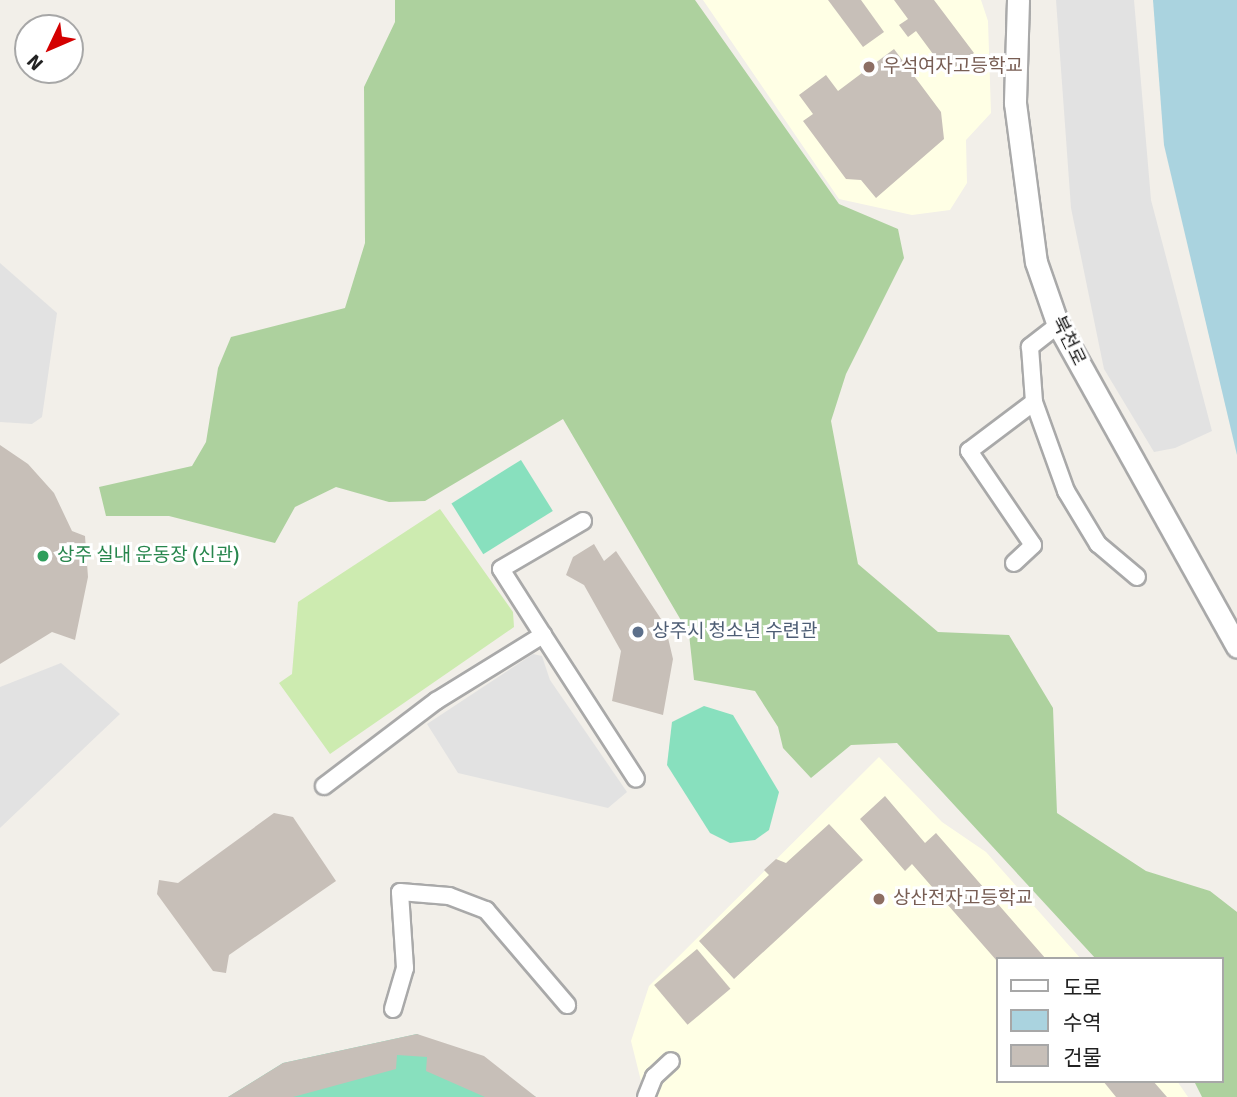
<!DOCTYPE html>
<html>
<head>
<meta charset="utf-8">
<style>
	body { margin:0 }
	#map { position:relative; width:1237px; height:1097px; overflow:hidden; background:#f2efe9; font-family:Signika,"Noto Sans KR",sans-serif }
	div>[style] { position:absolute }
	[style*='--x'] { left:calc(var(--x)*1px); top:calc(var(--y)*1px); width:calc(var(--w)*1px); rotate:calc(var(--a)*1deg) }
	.education>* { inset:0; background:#ffffe5 }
	.grass>* { inset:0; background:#cdebb0 }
	.forest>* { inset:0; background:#add19e }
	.pitch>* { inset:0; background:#88e0be; transform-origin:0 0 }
	.parking>* { inset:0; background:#e2e2e2 }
	.water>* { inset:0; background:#aad3df }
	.building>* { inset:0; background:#c7bfb8; transform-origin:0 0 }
	.roads { filter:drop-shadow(2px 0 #a9a9a9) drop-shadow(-2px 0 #a9a9a9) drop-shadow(0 2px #a9a9a9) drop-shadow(0 -2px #a9a9a9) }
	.minor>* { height:16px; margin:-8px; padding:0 8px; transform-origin:8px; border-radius:8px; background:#fff }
	.tertiary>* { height:21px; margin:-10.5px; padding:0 10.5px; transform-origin:10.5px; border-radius:10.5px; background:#fff }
	.dots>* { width:19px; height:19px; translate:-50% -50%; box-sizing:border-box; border:4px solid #fff; border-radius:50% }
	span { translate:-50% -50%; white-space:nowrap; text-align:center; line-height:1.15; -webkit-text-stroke:6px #fff; paint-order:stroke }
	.education-label { font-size:19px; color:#785e54 }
	.left { translate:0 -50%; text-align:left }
	.street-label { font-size:19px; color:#222 }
	.leisure-label { font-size:19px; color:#27864d }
	.service-label { font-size:19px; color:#4e5e75 }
	.legend { position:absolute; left:996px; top:957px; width:228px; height:126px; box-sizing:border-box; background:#fff; border:2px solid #a7a7a7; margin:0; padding:9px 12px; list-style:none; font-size:21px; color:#222 }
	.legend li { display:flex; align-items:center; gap:14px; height:35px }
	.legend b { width:35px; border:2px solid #a7a7a7 }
	.north { position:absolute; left:14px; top:14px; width:70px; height:70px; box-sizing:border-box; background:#fff; border:2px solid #a7a7a7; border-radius:50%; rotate:226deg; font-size:19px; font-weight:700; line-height:28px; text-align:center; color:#222 }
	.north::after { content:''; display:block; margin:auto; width:24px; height:32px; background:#d40000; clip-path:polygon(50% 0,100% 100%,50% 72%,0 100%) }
</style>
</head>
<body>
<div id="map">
	<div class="education">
		<div style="clip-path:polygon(703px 0,981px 0,988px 21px,991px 113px,966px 140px,967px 183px,950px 210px,912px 215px,839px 199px)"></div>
		<div style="clip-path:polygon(879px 757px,942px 822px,986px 852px,1081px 959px,997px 959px,997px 1081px,1177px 1081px,1188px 1097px,645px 1097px,631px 1041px,649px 986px)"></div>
	</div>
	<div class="grass">
		<div style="clip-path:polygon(440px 509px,513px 612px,514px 627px,330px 754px,279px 683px,292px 674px,298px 602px)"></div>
	</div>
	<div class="forest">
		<div style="clip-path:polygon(395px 0,695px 0,839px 204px,898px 229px,904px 258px,846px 374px,831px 421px,858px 564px,938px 632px,1009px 635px,1053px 708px,1057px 813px,1146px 871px,1210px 891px,1237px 912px,1237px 1097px,1202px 1097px,1194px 1081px,1221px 1081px,1221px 959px,1096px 959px,897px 743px,851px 745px,811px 778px,783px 748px,778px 727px,755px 691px,694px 680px,689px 634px,563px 419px,425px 501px,389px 502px,336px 487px,295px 507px,275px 543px,169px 516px,106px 516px,99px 487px,192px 466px,206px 442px,218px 368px,231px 337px,345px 308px,365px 243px,364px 87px,395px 22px)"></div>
	</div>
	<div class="pitch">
		<div style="left:521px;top:460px;width:60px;height:82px;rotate:58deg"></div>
		<div style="clip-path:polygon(704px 706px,733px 715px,779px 792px,769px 830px,755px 840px,730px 843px,710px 833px,667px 765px,672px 722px)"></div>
		<div style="clip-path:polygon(417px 1034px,536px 1097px,228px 1097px,283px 1063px)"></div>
	</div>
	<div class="parking">
		<div style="clip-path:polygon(1056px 0,1134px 0,1151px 200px,1212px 431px,1175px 448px,1154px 452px,1104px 369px,1071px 208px)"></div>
		<div style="clip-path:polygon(0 263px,57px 313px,42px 417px,32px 424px,0 422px)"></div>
		<div style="clip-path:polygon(533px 654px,542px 656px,550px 680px,627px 792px,608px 808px,458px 773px,427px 724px)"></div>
		<div style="clip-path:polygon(61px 663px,120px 714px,0 828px,0 687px)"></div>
	</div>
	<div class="water">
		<div style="clip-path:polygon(1153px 0,1237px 0,1237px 455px,1164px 145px)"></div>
	</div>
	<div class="building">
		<div style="clip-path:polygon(828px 0,861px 0,884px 32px,863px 47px)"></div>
		<div style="clip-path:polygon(894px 0,934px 0,974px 53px,947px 73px,916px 31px,908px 37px,899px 25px,908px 19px)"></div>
		<div style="clip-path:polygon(894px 49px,941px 112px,944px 139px,876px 198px,861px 180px,846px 179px,803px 121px,813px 114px,799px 95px,826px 75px,838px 91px)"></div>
		<div style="clip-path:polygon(0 445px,28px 464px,54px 493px,72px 531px,85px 536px,88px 577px,75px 640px,52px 632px,0 664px)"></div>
		<div style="clip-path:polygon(594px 544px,604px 561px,616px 551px,665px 625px,673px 659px,663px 715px,612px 701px,621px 651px,584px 585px,566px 575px,573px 557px)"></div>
		<div style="clip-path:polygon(885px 796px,925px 843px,936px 833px,1046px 959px,997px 961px,912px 864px,905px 871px,860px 819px)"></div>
		<div style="clip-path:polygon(274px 813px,293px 817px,336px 881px,229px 955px,226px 973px,213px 971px,157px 894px,159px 880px,178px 883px)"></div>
		<div style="clip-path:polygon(829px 824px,863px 860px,734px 979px,699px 941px,769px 875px,764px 870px,776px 859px,786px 863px)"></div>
		<div style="left:697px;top:949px;width:52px;height:56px;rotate:50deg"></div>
		<div style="clip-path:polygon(417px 1034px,484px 1056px,536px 1097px,485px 1097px,426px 1071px,427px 1057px,397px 1055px,396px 1069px,293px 1097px,228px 1097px,283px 1063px)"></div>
		<div style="clip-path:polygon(1103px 1081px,1153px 1081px,1167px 1097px,1116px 1097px)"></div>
	</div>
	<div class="roads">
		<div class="minor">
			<div style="--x:1058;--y:325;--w:36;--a:142"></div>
			<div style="--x:1030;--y:347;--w:55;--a:85.8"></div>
			<div style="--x:1034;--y:402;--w:95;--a:70.2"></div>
			<div style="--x:1066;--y:491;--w:62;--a:58.9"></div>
			<div style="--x:1098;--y:544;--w:51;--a:40.2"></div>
			<div style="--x:1014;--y:563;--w:26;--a:-43"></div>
			<div style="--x:1033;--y:545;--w:114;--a:-124.2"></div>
			<div style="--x:969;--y:451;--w:81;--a:-37"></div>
			<div style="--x:543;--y:635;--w:78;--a:-122.5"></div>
			<div style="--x:501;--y:569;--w:95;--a:-30.3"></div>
			<div style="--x:324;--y:786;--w:141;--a:-37.2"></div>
			<div style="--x:436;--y:701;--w:126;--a:-31.7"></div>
			<div style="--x:543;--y:635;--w:171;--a:57.1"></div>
			<div style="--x:393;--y:1009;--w:43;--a:-73.7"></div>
			<div style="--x:405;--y:968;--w:76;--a:-93.8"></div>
			<div style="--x:400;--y:892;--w:49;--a:4.7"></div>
			<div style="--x:449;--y:896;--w:40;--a:21"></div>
			<div style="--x:486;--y:910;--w:125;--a:49.5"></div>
			<div style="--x:646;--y:1097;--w:22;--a:-68"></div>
			<div style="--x:654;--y:1077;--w:23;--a:-43"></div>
		</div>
		<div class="tertiary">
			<div style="--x:1018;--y:0;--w:103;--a:91.7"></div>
			<div style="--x:1015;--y:103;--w:160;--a:82.5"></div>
			<div style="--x:1036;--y:262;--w:67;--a:70.8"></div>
			<div style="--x:1058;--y:325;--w:368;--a:60.9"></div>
		</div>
	</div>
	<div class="dots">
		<div style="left:869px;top:67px;background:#8d6e63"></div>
		<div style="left:43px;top:556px;background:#2e9e5b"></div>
		<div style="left:638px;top:632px;background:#5c6f8a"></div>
		<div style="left:879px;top:899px;background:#8d6e63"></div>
	</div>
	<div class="education-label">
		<span class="left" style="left:883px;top:67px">우석여자고등학교</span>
		<span class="left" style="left:893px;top:899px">상산전자고등학교</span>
	</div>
	<div class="street-label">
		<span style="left:1068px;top:341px;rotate:64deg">북천로</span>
	</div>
	<div class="leisure-label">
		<span class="left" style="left:57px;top:556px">상주 실내 운동장 (신관)</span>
	</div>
	<div class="service-label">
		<span class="left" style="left:652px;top:632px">상주시 청소년 수련관</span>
	</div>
	<ul class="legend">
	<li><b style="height:9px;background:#fff"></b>도로</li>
	<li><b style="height:19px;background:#aad3df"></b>수역</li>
	<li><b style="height:19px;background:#c7bfb8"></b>건물</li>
	</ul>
	<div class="north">N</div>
</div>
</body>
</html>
